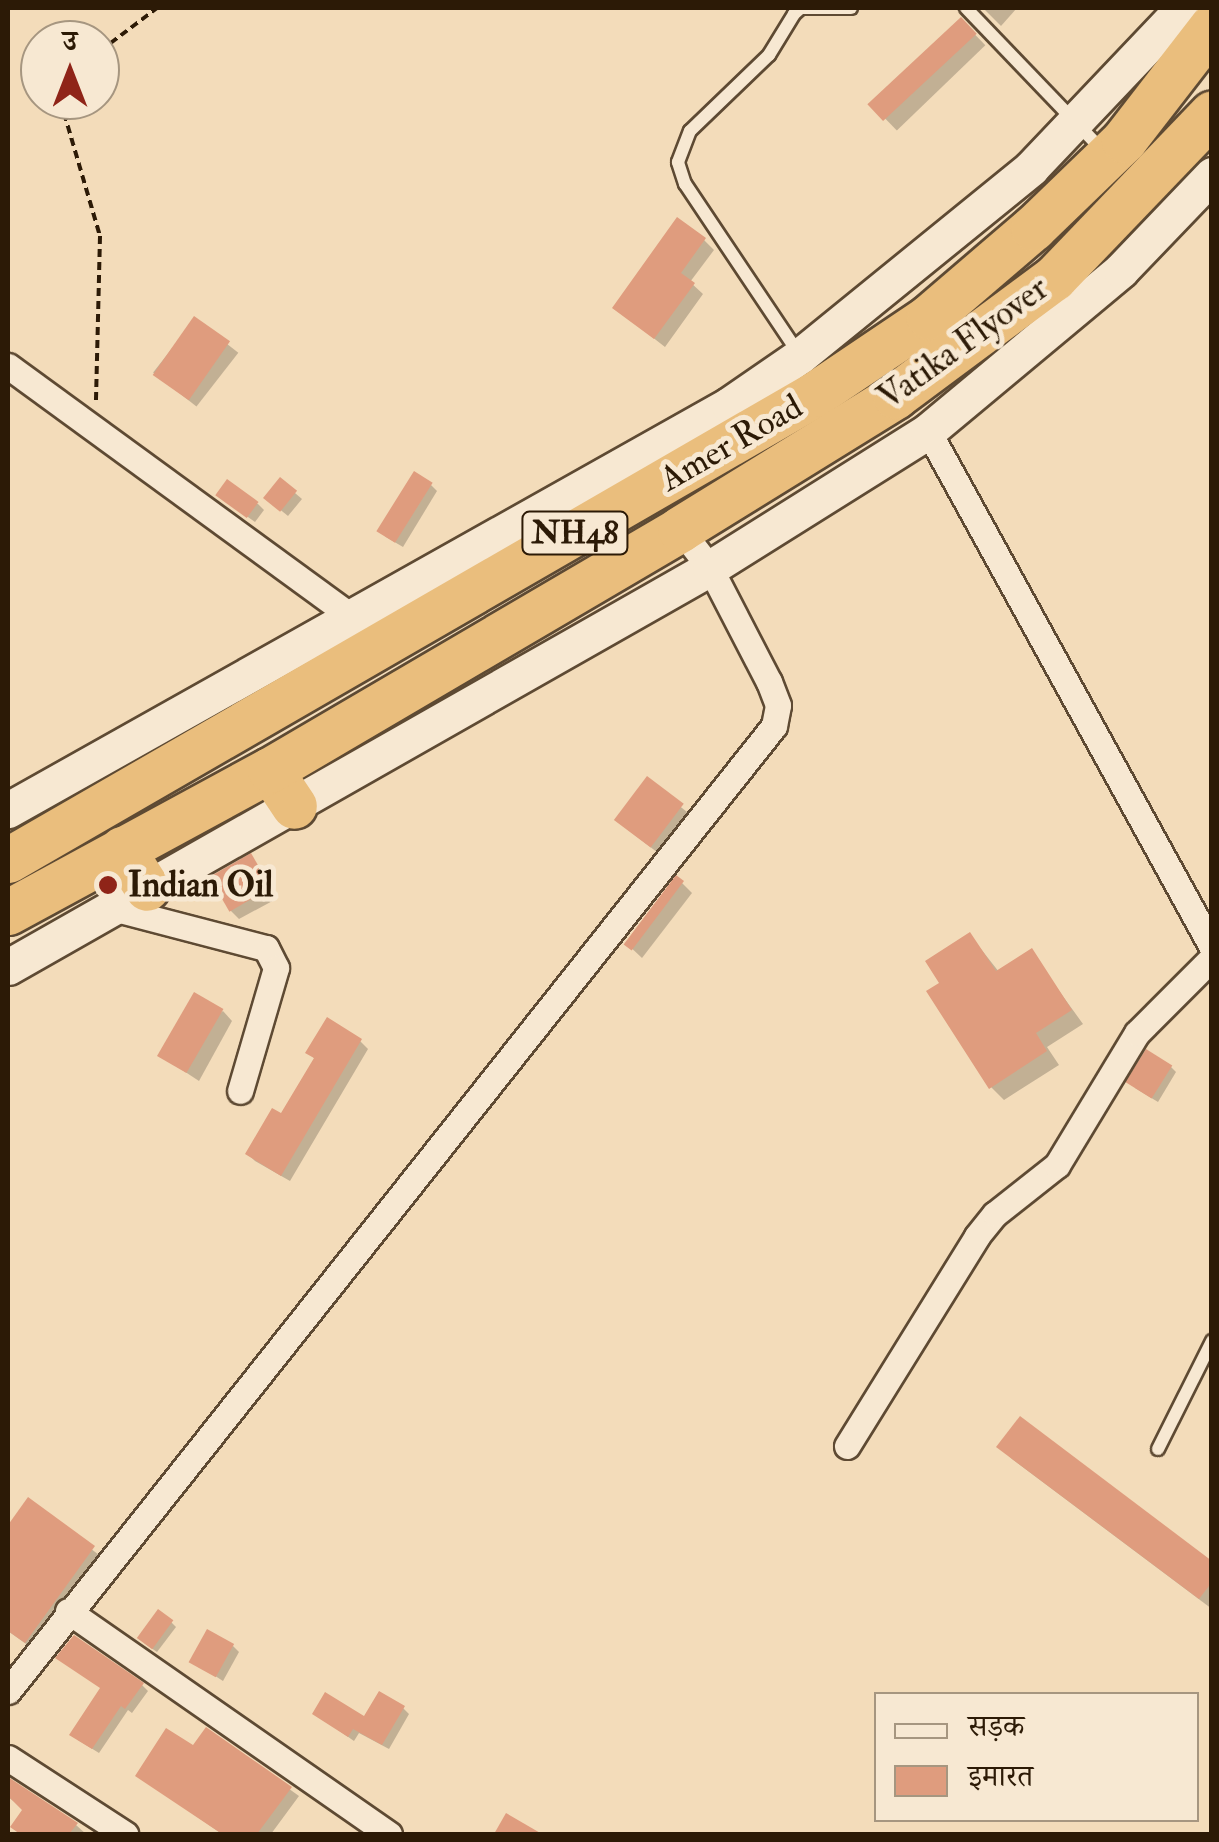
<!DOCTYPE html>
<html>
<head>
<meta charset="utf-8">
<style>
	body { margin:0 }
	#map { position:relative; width:1219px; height:1842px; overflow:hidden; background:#f3dcba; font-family:"IM FELL Double Pica","Noto Serif Devanagari",serif }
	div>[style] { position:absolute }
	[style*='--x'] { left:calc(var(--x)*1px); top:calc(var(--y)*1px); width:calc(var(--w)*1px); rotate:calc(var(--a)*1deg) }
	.shadow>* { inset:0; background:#0003; transform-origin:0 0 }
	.building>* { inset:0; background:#df9c7e; transform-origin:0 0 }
	.path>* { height:4px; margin-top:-2px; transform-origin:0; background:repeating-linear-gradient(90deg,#2c1a06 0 8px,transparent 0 13px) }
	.roads { filter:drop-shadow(2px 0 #5e4a33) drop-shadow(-2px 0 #5e4a33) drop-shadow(0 2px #5e4a33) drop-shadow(0 -2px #5e4a33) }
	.lane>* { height:12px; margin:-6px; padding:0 6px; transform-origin:6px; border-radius:6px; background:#f7e8d2 }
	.street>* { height:25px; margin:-12.5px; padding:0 12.5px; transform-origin:12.5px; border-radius:12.5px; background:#f7e8d2 }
	.secondary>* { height:35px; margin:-17.5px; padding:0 17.5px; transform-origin:17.5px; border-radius:17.5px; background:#f7e8d2 }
	.highway>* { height:45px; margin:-22.5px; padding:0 22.5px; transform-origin:22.5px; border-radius:22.5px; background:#eabe7d }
	.dots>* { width:28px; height:28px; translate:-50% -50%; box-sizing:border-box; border:5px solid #f7e8d2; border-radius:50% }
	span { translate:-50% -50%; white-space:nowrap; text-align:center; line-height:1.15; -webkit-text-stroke:10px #f7e8d2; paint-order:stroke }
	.shield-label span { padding:2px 8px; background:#f7e8d2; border:2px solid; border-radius:8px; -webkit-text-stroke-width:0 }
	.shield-label { font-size:32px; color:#2c1a06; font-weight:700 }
	.street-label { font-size:35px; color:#2c1a06 }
	.poi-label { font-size:35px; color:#2c1a06; font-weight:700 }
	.left { translate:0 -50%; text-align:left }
	.frame { position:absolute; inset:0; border:10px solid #2c1a06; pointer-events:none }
	.legend { position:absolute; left:874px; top:1692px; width:325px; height:130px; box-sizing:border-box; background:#f7e8d2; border:2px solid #a69680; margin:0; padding:12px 18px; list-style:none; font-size:30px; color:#2c1a06 }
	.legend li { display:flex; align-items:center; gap:20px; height:50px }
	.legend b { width:50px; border:2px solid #a69680 }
	.north { position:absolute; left:20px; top:20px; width:100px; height:100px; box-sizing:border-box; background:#f7e8d2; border:2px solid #a69680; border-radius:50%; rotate:0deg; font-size:28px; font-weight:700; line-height:40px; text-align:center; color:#2c1a06 }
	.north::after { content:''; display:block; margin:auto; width:35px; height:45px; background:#8f2418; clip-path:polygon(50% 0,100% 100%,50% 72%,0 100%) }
</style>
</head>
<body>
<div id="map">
	<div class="shadow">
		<div style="clip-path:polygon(983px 8px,1017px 8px,1001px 26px)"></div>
		<div style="left:961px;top:20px;width:35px;height:123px;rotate:46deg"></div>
		<div style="clip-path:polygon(704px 240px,714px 250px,690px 282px,703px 294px,665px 347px,615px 308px)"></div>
		<div style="left:195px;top:319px;width:55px;height:68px;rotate:38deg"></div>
		<div style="clip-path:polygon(281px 481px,302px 499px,288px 516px,272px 503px)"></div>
		<div style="clip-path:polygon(431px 485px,437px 491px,403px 547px,386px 537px,380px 531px)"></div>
		<div style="clip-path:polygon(224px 500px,258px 504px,264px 510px,255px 522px)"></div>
		<div style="clip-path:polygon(647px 780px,692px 816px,662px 856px,627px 829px)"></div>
		<div style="clip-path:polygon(251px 856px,278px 898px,239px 919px,230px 910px)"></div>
		<div style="clip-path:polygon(682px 883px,692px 893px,642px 958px,626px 943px)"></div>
		<div style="clip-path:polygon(970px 935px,999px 972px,1031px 952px,1083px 1024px,1047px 1047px,1059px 1065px,1004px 1100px,991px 1087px,942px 983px)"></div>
		<div style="clip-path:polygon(223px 1011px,232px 1021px,199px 1081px,161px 1056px)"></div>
		<div style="clip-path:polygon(360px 1041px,368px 1049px,290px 1181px,255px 1161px,248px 1154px,282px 1117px,316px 1060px,308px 1052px)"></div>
		<div style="clip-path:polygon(1170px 1066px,1176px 1072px,1158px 1102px,1135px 1088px)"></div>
		<div style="clip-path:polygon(1000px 1447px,1212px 1564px,1212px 1609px,1012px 1459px)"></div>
		<div style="clip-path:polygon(28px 1501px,103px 1558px,36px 1651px,8px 1631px,8px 1528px)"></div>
		<div style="clip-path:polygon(171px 1622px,176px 1627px,157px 1652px,144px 1643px)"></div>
		<div style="clip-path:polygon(233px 1646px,239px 1652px,223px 1681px,192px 1661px)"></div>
		<div style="clip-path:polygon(142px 1685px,148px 1691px,132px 1713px,128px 1710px,99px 1753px,78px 1740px)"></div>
		<div style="clip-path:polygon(403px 1708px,409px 1714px,389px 1749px,359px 1733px,354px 1741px,315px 1714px,365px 1720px)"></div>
		<div style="clip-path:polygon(207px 1730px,299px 1796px,271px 1834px,222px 1834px,138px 1776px,193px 1748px)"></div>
		<div style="clip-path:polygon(8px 1780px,76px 1825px,86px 1834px,21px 1834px,13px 1826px,26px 1810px,8px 1797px)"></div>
	</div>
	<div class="building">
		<div style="left:961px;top:17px;width:23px;height:128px;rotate:47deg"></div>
		<div style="clip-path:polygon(677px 217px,706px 238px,681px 273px,695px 283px,654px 339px,612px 308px)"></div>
		<div style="left:194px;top:316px;width:44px;height:72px;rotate:35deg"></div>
		<div style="left:414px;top:471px;width:22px;height:71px;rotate:32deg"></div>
		<div style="left:280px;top:477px;width:22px;height:27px;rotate:39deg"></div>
		<div style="left:227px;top:479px;width:39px;height:20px;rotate:36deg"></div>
		<div style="left:647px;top:776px;width:46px;height:55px;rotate:37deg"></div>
		<div style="left:251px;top:853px;width:40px;height:48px;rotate:60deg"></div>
		<div style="left:676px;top:875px;width:10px;height:87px;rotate:37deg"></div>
		<div style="clip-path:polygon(970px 932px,996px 971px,1032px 948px,1072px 1010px,1036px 1033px,1047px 1051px,989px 1089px,926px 991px,939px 983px,925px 961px)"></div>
		<div style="left:194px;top:992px;width:34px;height:74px;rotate:30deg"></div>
		<div style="clip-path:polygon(327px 1017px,362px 1039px,281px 1176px,245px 1154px,272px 1108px,281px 1113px,314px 1058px,305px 1053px)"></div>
		<div style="left:1146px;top:1049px;width:31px;height:39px;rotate:32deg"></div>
		<div style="clip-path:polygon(1020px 1416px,1212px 1561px,1212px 1582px,1199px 1599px,996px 1447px)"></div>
		<div style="clip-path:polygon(28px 1497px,95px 1546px,25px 1643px,8px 1631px,8px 1525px)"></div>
		<div style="left:158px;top:1609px;width:19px;height:36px;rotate:36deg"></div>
		<div style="left:207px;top:1629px;width:31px;height:38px;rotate:29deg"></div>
		<div style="clip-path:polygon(74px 1635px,144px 1683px,125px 1709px,121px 1706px,92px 1749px,69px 1735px,100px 1688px,55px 1658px)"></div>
		<div style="clip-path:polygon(379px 1691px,405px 1706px,382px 1745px,353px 1729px,348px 1737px,312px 1714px,325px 1692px,364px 1716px)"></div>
		<div style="clip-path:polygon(206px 1727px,292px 1787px,257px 1834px,222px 1834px,135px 1776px,166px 1728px,193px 1745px)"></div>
		<div style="clip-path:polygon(8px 1777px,78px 1823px,69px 1834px,20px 1834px,10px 1827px,22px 1810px,8px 1796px)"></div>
		<div style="clip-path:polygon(506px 1813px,542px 1834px,494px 1834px)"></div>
	</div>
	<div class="path">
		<div style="--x:100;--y:51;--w:71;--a:-37"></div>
		<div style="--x:68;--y:100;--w:14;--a:107"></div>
		<div style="--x:64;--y:113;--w:128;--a:73.7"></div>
		<div style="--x:100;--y:236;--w:164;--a:91.4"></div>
	</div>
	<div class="roads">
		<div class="lane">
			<div style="--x:966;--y:8;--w:197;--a:46.2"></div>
			<div style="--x:799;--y:354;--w:205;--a:-123.8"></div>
			<div style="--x:685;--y:184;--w:23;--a:-108"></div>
			<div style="--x:678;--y:162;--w:33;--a:-69"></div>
			<div style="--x:690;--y:131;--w:110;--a:-43.9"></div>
			<div style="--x:769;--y:55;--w:48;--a:-58.6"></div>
			<div style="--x:794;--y:14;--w:9;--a:-41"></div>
			<div style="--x:801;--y:8;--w:50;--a:0"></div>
			<div style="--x:1158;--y:1449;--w:121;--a:-63.4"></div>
		</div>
		<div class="street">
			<div style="--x:8;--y:366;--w:423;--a:36.1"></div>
			<div style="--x:928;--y:431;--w:589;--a:61.17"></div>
			<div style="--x:112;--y:908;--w:159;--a:14.6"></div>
			<div style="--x:266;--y:948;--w:22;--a:63"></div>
			<div style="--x:276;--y:968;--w:128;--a:106.3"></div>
			<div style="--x:847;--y:1446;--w:247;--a:-58.2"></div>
			<div style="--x:977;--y:1236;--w:28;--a:-51"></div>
			<div style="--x:995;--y:1214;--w:79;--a:-38.3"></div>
			<div style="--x:1057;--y:1165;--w:154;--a:-58.8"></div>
			<div style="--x:1137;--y:1033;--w:106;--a:-45"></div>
			<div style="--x:68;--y:1611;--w:391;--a:34.8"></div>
			<div style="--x:8;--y:1691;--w:1232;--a:-51.56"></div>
			<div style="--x:774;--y:726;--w:21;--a:-79"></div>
			<div style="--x:778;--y:705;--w:25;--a:-111"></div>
			<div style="--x:769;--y:682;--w:128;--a:-117.4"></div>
			<div style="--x:710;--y:568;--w:49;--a:-127.6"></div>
			<div style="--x:8;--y:1758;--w:140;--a:33"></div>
		</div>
		<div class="secondary">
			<div style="--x:8;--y:810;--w:827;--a:-29.32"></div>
			<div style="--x:729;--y:405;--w:86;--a:-34.6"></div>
			<div style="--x:800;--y:356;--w:298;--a:-39.1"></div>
			<div style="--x:1031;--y:168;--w:221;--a:-46.5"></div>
			<div style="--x:8;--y:967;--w:807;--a:-29.61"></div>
			<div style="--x:710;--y:568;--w:257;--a:-32.1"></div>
			<div style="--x:928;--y:431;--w:251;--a:-39.8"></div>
			<div style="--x:1121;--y:270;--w:132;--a:-46.2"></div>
		</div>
		<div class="highway">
			<div style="--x:270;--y:770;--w:43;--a:56.3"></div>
			<div style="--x:122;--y:849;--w:46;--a:57.3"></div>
			<div style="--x:8;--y:860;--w:932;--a:-30"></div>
			<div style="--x:815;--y:394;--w:138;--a:-34"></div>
			<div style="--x:929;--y:317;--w:137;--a:-40.6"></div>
			<div style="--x:1033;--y:228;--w:127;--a:-44"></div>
			<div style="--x:1124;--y:140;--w:144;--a:-52.3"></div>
			<div style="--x:8;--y:912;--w:298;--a:-28.5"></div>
			<div style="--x:270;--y:770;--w:476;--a:-30.4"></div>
			<div style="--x:680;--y:529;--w:253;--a:-31.7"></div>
			<div style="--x:895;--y:396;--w:198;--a:-36.6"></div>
			<div style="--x:1054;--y:278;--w:228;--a:-46.2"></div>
		</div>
	</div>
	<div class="dots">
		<div style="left:108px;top:885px;background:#8f2418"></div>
	</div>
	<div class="shield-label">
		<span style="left:575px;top:533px">NH48</span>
	</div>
	<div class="street-label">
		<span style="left:963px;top:343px;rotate:-36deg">Vatika Flyover</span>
		<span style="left:731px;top:443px;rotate:-30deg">Amer Road</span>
	</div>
	<div class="poi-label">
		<span class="left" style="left:128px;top:885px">Indian Oil</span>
	</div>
	<div class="frame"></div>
	<ul class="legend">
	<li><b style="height:12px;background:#f7e8d2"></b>सड़क</li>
	<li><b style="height:28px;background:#df9c7e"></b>इमारत</li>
	</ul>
	<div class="north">उ</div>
</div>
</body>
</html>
